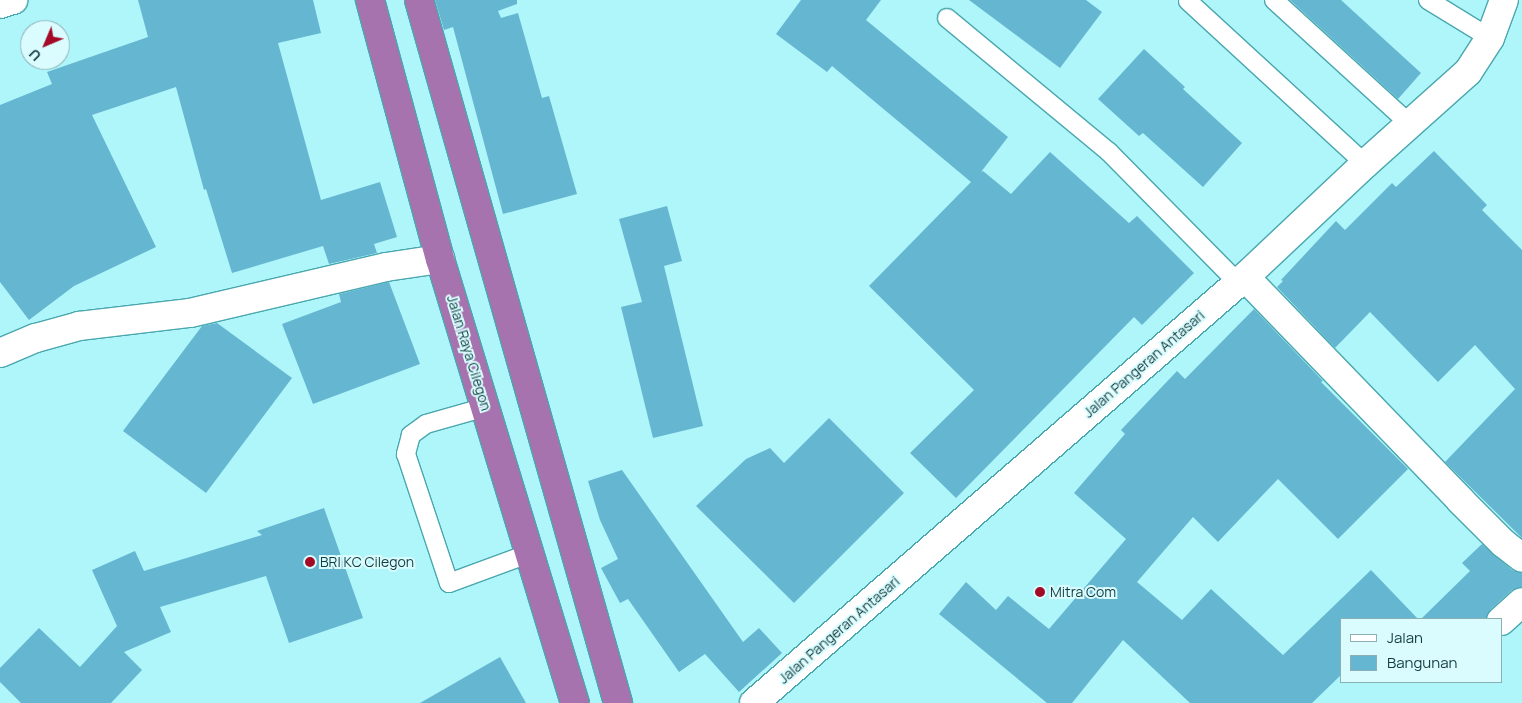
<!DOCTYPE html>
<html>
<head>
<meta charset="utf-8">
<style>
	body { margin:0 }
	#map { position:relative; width:1522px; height:703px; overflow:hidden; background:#aff6fb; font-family:Manrope,sans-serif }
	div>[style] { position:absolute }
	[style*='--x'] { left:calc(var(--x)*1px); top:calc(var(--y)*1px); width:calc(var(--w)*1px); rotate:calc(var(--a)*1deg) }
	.building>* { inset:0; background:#65b6d1 }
	.roads { filter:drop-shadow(1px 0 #4aa7ae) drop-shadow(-1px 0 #4aa7ae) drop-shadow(0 1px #4aa7ae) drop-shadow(0 -1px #4aa7ae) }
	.lane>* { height:18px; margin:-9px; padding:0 9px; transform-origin:9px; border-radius:9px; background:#fff }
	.street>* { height:28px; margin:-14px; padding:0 14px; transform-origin:14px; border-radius:14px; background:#fff }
	.secondary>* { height:28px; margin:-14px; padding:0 14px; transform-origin:14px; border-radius:14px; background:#fff }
	.highway>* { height:28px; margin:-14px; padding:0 14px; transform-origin:14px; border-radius:14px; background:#a673af }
	.dots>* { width:14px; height:14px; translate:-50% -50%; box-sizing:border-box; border:2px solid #dafcfe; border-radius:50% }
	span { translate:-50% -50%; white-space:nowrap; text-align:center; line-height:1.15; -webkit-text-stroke:4px #dafcfe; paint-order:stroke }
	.street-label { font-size:14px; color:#143c3f }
	.poi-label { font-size:14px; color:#143c3f }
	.left { translate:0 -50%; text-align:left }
	.legend { position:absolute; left:1340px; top:618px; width:162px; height:65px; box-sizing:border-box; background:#dafcfe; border:1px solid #8bafb2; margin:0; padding:6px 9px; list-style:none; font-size:15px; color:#143c3f }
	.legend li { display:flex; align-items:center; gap:10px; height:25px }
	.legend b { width:25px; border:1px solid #8bafb2 }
	.north { position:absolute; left:20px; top:20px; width:50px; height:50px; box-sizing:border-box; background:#dafcfe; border:1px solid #8bafb2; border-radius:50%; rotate:225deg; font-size:14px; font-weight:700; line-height:20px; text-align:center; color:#143c3f }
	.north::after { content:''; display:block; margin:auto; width:18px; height:22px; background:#a40926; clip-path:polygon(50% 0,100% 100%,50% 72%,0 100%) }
</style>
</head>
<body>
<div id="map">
	<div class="building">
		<div style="clip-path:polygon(138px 0,313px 0,321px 33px,278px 43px,321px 200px,380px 182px,397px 237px,374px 244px,377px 253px,329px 264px,323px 246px,232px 273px,206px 189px,204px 190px,176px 87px,92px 115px,156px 247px,74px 286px,29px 320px,0 282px,0 105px,52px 84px,47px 72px,148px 37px)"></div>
		<div style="clip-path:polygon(435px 0,517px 0,517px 4px,498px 11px,501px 18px,518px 13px,542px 98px,549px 96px,577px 194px,503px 214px,453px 27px,444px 30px)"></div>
		<div style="clip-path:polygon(801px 0,881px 0,866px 20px,1008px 137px,981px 172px,983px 171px,1011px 194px,1050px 152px,1129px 223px,1137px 216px,1194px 273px,1142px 325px,1134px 317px,956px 498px,910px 453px,974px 390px,869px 286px,971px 182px,832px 66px,827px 72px,776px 34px)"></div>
		<div style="clip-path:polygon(969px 0,1086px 0,1102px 12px,1060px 68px)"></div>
		<div style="clip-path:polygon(1290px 0,1341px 0,1421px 73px,1398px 99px)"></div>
		<div style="clip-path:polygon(1144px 49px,1185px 87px,1183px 89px,1242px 143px,1203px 187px,1143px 133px,1139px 136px,1098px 99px)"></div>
		<div style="clip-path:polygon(1434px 151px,1487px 205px,1482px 210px,1522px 250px,1522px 538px,1445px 462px,1515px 389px,1475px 345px,1438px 382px,1370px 312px,1335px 348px,1277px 287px,1283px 281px,1281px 280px,1336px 221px,1345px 230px,1392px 183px,1396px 187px)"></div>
		<div style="clip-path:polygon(667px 206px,682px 261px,664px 266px,703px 426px,653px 438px,621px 307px,642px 302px,619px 219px)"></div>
		<div style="clip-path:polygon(389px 282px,420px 364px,313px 404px,282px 324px,341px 302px,339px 294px)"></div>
		<div style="clip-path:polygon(1254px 309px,1323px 381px,1321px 382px,1408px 469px,1338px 539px,1278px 479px,1218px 542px,1193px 517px,1137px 582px,1182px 620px,1211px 589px,1283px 655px,1371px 570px,1418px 619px,1341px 619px,1341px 675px,1312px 703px,1190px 703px,1123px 640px,1072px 703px,1047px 703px,939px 614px,966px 582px,996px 610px,1008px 596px,1049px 629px,1126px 539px,1074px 493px,1125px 434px,1121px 430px,1177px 371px,1185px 379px)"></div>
		<div style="clip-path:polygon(217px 323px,292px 378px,206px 493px,123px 431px,202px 326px)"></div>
		<div style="clip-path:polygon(829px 418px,904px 493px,794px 603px,696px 506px,746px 459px,770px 448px,784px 463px)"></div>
		<div style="clip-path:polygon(622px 470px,743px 642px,759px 628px,782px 653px,739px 692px,705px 654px,679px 672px,628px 599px,620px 603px,601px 568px,618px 559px,600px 520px,588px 481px)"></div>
		<div style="clip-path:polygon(324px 508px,363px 618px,289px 643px,266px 576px,160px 607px,171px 632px,124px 652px,142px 670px,111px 703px,21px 703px,0 682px,0 668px,39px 628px,80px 667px,117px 626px,92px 570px,135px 551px,144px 571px,262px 535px,257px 531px)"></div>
		<div style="clip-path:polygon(1482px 544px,1512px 570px,1522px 573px,1522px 587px,1512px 590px,1491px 609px,1486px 619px,1421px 619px,1470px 571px,1462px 563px)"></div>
		<div style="clip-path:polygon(500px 657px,526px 703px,420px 703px)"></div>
	</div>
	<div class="roads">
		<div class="lane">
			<div style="--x:1274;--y:0;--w:184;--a:42.4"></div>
			<div style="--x:1428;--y:0;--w:73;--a:31.5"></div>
			<div style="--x:1188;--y:1;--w:241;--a:42.6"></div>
			<div style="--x:947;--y:18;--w:210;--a:39.6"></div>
			<div style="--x:1109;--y:152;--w:184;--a:45.4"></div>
			<div style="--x:486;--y:407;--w:62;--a:164.2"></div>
			<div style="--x:426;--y:424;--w:19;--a:144"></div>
			<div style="--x:411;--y:435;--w:20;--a:105"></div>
			<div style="--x:406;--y:454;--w:136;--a:71.6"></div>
			<div style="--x:449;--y:583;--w:84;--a:-20.2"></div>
		</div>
		<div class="street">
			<div style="--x:1245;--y:277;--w:310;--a:46"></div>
			<div style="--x:1460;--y:500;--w:61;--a:45"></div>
			<div style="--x:1503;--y:543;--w:24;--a:38"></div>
			<div style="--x:0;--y:353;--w:39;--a:-23"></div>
			<div style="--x:36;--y:338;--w:45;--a:-15.6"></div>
			<div style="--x:79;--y:326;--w:112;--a:-6.7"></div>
			<div style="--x:190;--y:313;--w:201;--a:-13.2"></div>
			<div style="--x:386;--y:267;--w:55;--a:-8.4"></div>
			<div style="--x:1501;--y:621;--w:28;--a:-42"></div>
		</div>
		<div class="secondary">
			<div style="--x:0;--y:4;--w:14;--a:-17"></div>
			<div style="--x:754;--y:703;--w:650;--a:-40.95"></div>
			<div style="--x:1245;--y:277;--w:165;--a:-43.3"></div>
			<div style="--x:1365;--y:164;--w:138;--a:-41.8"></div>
			<div style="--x:1468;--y:72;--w:40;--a:-57.1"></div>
			<div style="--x:1490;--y:38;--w:40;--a:-69.8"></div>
		</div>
		<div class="highway">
			<div style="--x:370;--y:0;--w:268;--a:74.9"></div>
			<div style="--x:440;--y:259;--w:464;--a:73.1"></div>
			<div style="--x:419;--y:0;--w:731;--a:74.19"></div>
		</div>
	</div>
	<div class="dots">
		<div style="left:310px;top:562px;background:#a40926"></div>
		<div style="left:1040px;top:592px;background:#a40926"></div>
	</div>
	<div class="street-label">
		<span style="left:469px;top:353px;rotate:73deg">Jalan Raya Cilegon</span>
		<span style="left:1144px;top:364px;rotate:-41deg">Jalan Pangeran Antasari</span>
		<span style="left:839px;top:630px;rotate:-41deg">Jalan Pangeran Antasari</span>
	</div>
	<div class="poi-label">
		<span class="left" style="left:320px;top:562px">BRI KC Cilegon</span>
		<span class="left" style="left:1050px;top:592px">Mitra Com</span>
	</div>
	<ul class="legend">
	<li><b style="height:6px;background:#fff"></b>Jalan</li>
	<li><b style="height:14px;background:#65b6d1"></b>Bangunan</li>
	</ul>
	<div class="north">U</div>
</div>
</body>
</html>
